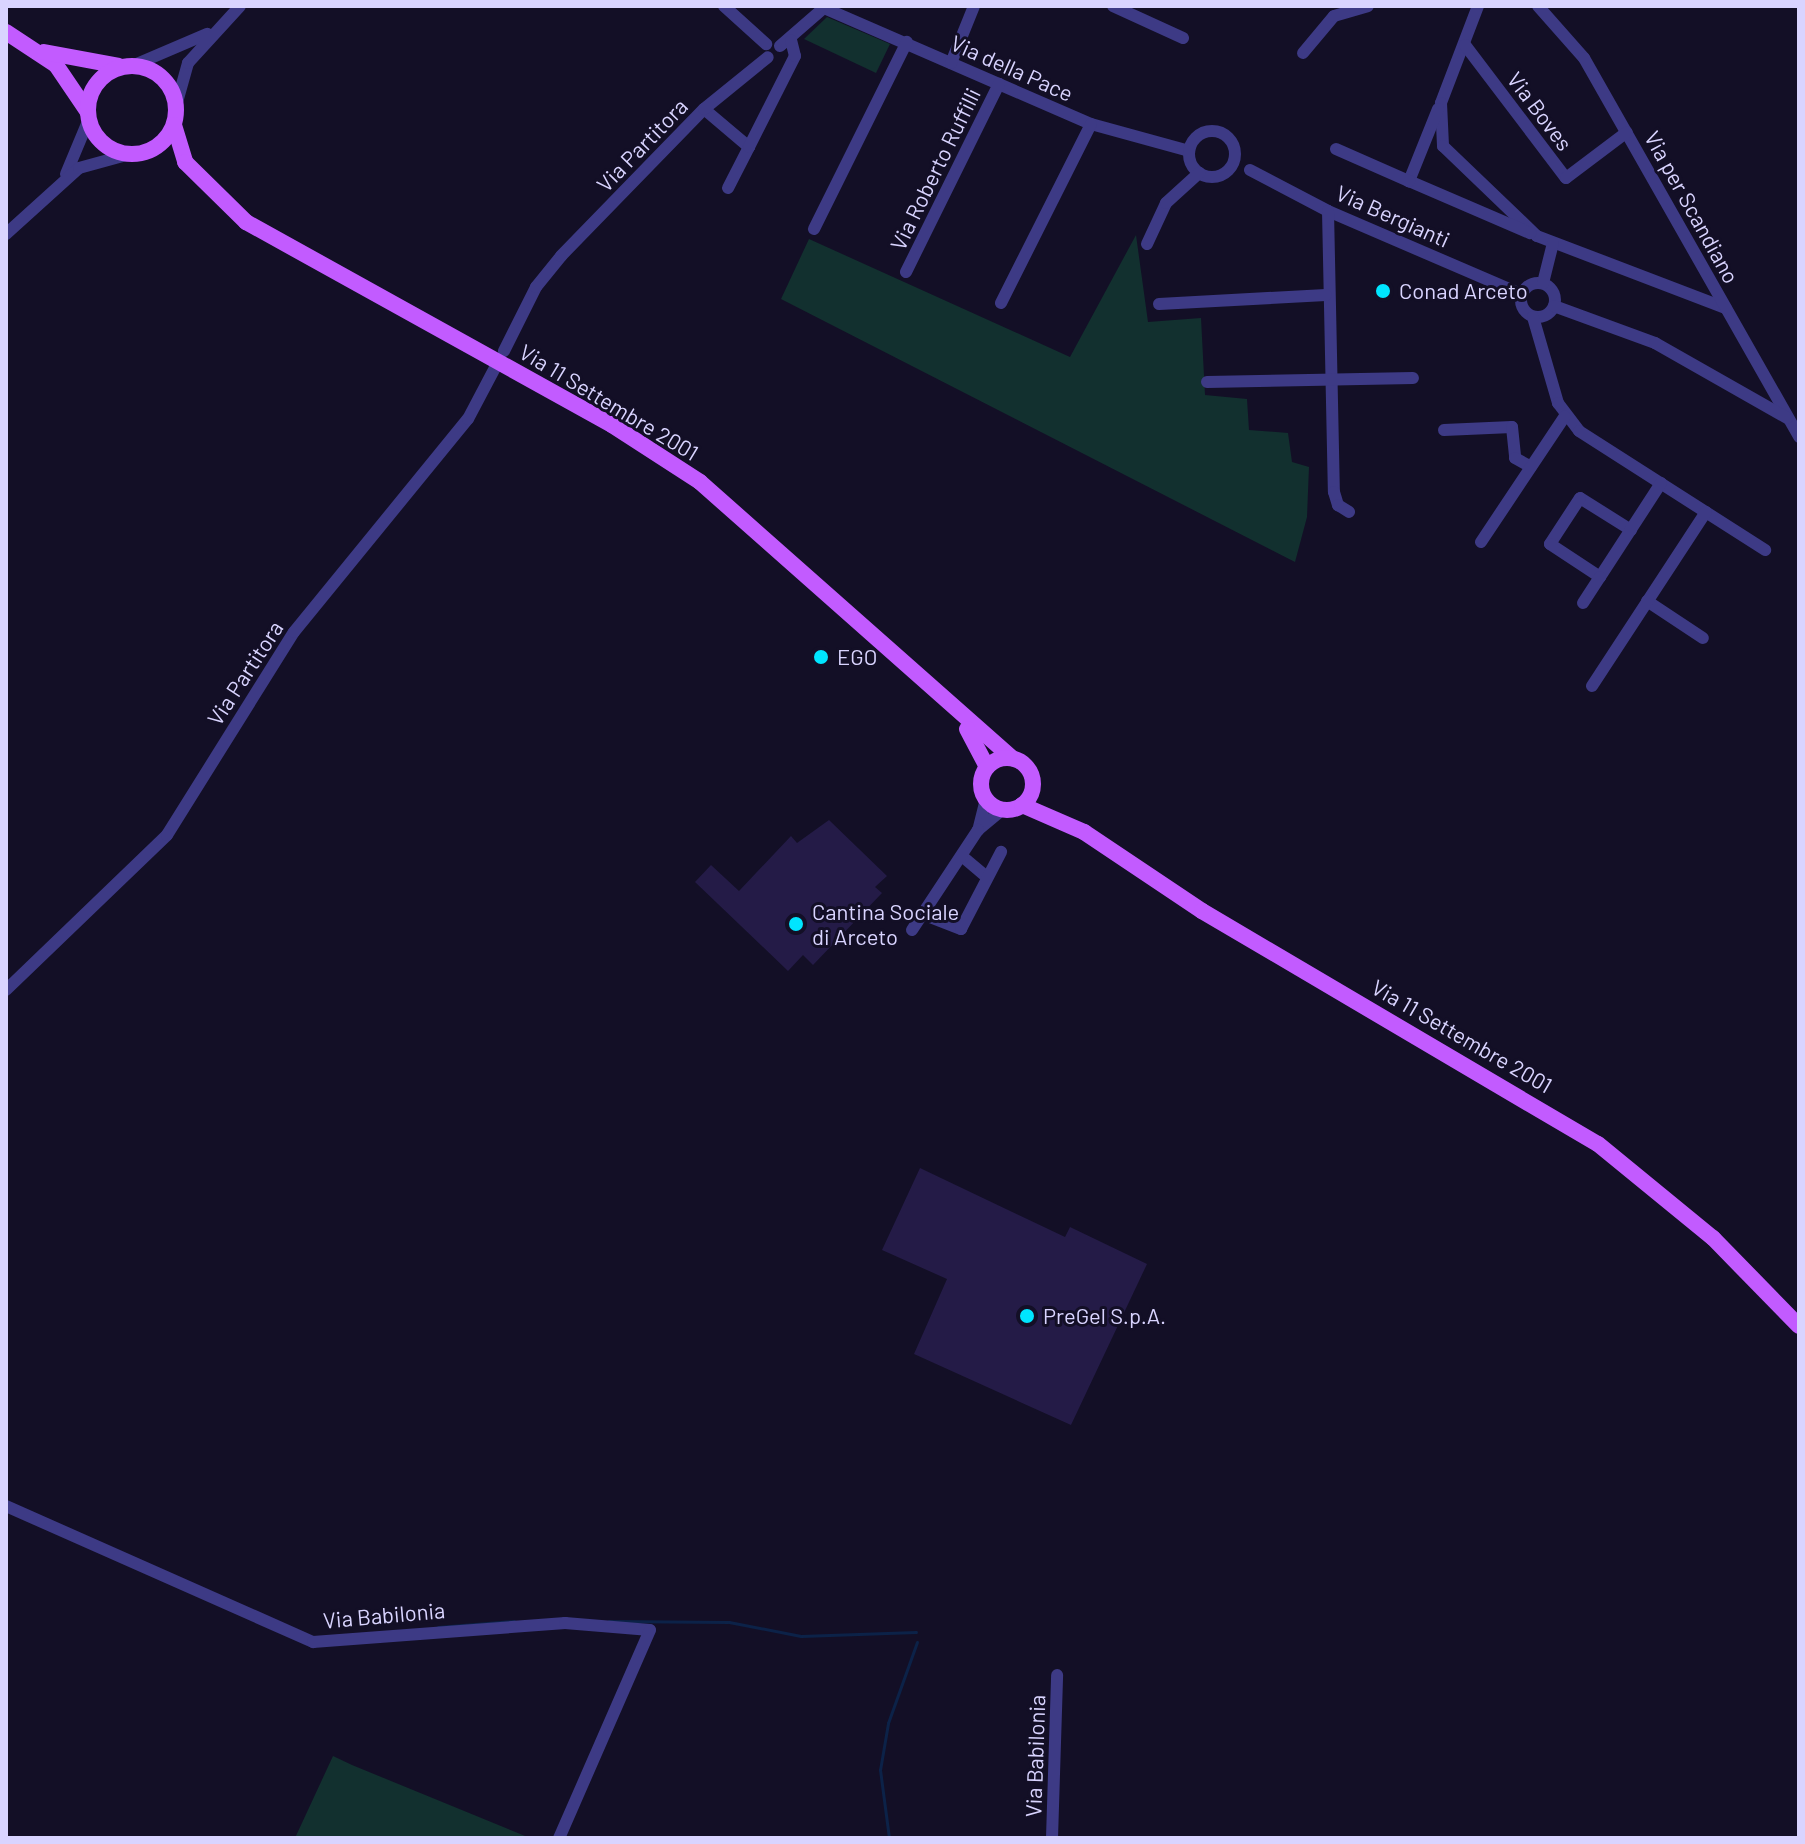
<!DOCTYPE html>
<html>
<head>
<meta charset="utf-8">
<style>
	body { margin:0 }
	#map { position:relative; width:1805px; height:1844px; overflow:hidden; background:#130f26; font-family:Barlow,sans-serif }
	div>[style] { position:absolute }
	[style*='--x'] { left:calc(var(--x)*1px); top:calc(var(--y)*1px); width:calc(var(--w)*1px); rotate:calc(var(--a)*1deg) }
	.green>* { inset:0; background:#12302f }
	.stream>* { height:3px; margin:-1.5px; padding:0 1.5px; transform-origin:1.5px; border-radius:1.5px; background:#0c2248 }
	.building>* { inset:0; background:#241b47 }
	.minor>* { height:12px; margin:-6px; padding:0 6px; transform-origin:6px; border-radius:6px; background:#3d3a85 }
	.minor>.ring { margin:-6px; padding:0; box-sizing:content-box; background:none; border:12px solid #3d3a85; border-radius:50% }
	.major>* { height:16px; margin:-8px; padding:0 8px; transform-origin:8px; border-radius:8px; background:#c25bff }
	.major>.ring { margin:-8px; padding:0; box-sizing:content-box; background:none; border:16px solid #c25bff; border-radius:50% }
	.dots>* { width:22px; height:22px; translate:-50% -50%; box-sizing:border-box; border:4px solid #130f26; border-radius:50% }
	span { translate:-50% -50%; white-space:nowrap; text-align:center; line-height:1.15; -webkit-text-stroke:6px #130f26; paint-order:stroke }
	.street-label { font-size:22px; color:#d9d4ff }
	.poi-label { font-size:22px; color:#d9d4ff }
	.left { translate:0 -50%; text-align:left }
	.frame { position:absolute; inset:0; border:8px solid #d9d4ff; pointer-events:none }
</style>
</head>
<body>
<div id="map">
	<div class="green">
		<div style="clip-path:polygon(827px 17px,890px 44px,876px 73px,804px 39px)"></div>
		<div style="clip-path:polygon(1136px 235px,1148px 322px,1201px 318px,1205px 395px,1247px 399px,1249px 430px,1288px 433px,1292px 462px,1309px 467px,1307px 517px,1295px 562px,781px 299px,809px 239px,1070px 357px)"></div>
		<div style="clip-path:polygon(333px 1756px,352px 1765px,530px 1838px,295px 1838px)"></div>
	</div>
	<div class="stream">
		<div style="--x:609;--y:1621;--w:120;--a:0.5"></div>
		<div style="--x:729;--y:1622;--w:73;--a:11"></div>
		<div style="--x:801;--y:1636;--w:115;--a:-2"></div>
		<div style="--x:438;--y:1627;--w:76;--a:-4.5"></div>
		<div style="--x:889;--y:1838;--w:69;--a:-97.5"></div>
		<div style="--x:880;--y:1770;--w:48;--a:-80.3"></div>
		<div style="--x:888;--y:1723;--w:86;--a:-70.3"></div>
	</div>
	<div class="building">
		<div style="clip-path:polygon(829px 820px,887px 876px,875px 887px,882px 893px,813px 965px,803px 955px,788px 971px,695px 882px,711px 865px,739px 891px,791px 836px,797px 843px)"></div>
		<div style="clip-path:polygon(920px 1168px,1065px 1237px,1070px 1227px,1147px 1264px,1071px 1425px,914px 1354px,947px 1279px,882px 1250px)"></div>
	</div>
	<div class="minor">
		<div style="--x:724;--y:6;--w:57;--a:42.1"></div>
		<div style="--x:1113;--y:6;--w:77;--a:24.6"></div>
		<div style="--x:1478;--y:6;--w:104;--a:110.9"></div>
		<div style="--x:1441;--y:103;--w:43;--a:87.3"></div>
		<div style="--x:1443;--y:146;--w:130;--a:43.8"></div>
		<div style="--x:1537;--y:236;--w:202;--a:20.9"></div>
		<div style="--x:1538;--y:6;--w:69;--a:48.5"></div>
		<div style="--x:1584;--y:58;--w:436;--a:60.4"></div>
		<div style="--x:824;--y:8;--w:291;--a:23.5"></div>
		<div style="--x:1091;--y:124;--w:102;--a:15.4"></div>
		<div style="--x:1465;--y:45;--w:167;--a:52.8"></div>
		<div style="--x:1566;--y:178;--w:76;--a:-37"></div>
		<div style="--x:780;--y:46;--w:61;--a:-41"></div>
		<div style="--x:1303;--y:53;--w:48;--a:-50"></div>
		<div style="--x:1334;--y:16;--w:35;--a:-16"></div>
		<div style="--x:951;--y:63;--w:61;--a:-68"></div>
		<div style="--x:132;--y:66;--w:82;--a:-23.1"></div>
		<div style="--x:176;--y:106;--w:45;--a:-74.4"></div>
		<div style="--x:188;--y:63;--w:77;--a:-47.6"></div>
		<div style="--x:704;--y:109;--w:59;--a:40.2"></div>
		<div style="--x:749;--y:147;--w:46;--a:117.1"></div>
		<div style="--x:1438;--y:109;--w:78;--a:111.9"></div>
		<div style="--x:1409;--y:181;--w:132;--a:23.3"></div>
		<div class="ring" style="left:1189px;top:131px;width:34px;height:34px"></div>
		<div style="--x:749;--y:147;--w:102;--a:-63.2"></div>
		<div style="--x:795;--y:56;--w:16;--a:-104"></div>
		<div style="--x:1336;--y:149;--w:80;--a:23.7"></div>
		<div style="--x:1250;--y:170;--w:88;--a:27.7"></div>
		<div style="--x:1328;--y:211;--w:210;--a:23.3"></div>
		<div style="--x:66;--y:174;--w:60;--a:-67.3"></div>
		<div style="--x:1328;--y:211;--w:281;--a:88.8"></div>
		<div style="--x:1334;--y:492;--w:14;--a:73"></div>
		<div style="--x:1338;--y:505;--w:13;--a:32"></div>
		<div style="--x:814;--y:229;--w:209;--a:-63.6"></div>
		<div style="--x:6;--y:234;--w:98;--a:-42.1"></div>
		<div style="--x:79;--y:168;--w:53;--a:-15.4"></div>
		<div style="--x:1147;--y:244;--w:45;--a:-65.1"></div>
		<div style="--x:1166;--y:203;--w:45;--a:-42.3"></div>
		<div style="--x:906;--y:272;--w:210;--a:-63.7"></div>
		<div class="ring" style="left:1521px;top:283px;width:22px;height:22px"></div>
		<div style="--x:1543;--y:283;--w:41;--a:-76"></div>
		<div style="--x:1001;--y:303;--w:200;--a:-63.3"></div>
		<div style="--x:1159;--y:304;--w:167;--a:-3.1"></div>
		<div style="--x:1554;--y:306;--w:108;--a:20.1"></div>
		<div style="--x:1655;--y:343;--w:152;--a:29.6"></div>
		<div style="--x:1533;--y:317;--w:90;--a:73.8"></div>
		<div style="--x:1558;--y:403;--w:35;--a:53"></div>
		<div style="--x:1579;--y:431;--w:221;--a:32.6"></div>
		<div style="--x:504;--y:351;--w:72;--a:-63.4"></div>
		<div style="--x:536;--y:287;--w:40;--a:-51"></div>
		<div style="--x:561;--y:256;--w:205;--a:-45.8"></div>
		<div style="--x:704;--y:109;--w:82;--a:-39.1"></div>
		<div style="--x:1207;--y:382;--w:206;--a:-1.1"></div>
		<div style="--x:1444;--y:430;--w:68;--a:-2.5"></div>
		<div style="--x:1512;--y:427;--w:31;--a:84"></div>
		<div style="--x:1515;--y:458;--w:18;--a:29"></div>
		<div style="--x:1631;--y:530;--w:60;--a:-147.9"></div>
		<div style="--x:1580;--y:498;--w:55;--a:123.1"></div>
		<div style="--x:1550;--y:544;--w:60;--a:33.4"></div>
		<div style="--x:1600;--y:577;--w:112;--a:-57"></div>
		<div style="--x:1481;--y:542;--w:151;--a:-56.3"></div>
		<div style="--x:1647;--y:601;--w:67;--a:33.5"></div>
		<div style="--x:1583;--y:603;--w:31;--a:-57"></div>
		<div style="--x:1592;--y:686;--w:208;--a:-56.8"></div>
		<div style="--x:986;--y:799;--w:32;--a:104"></div>
		<div style="--x:978;--y:830;--w:33;--a:-40"></div>
		<div style="--x:963;--y:857;--w:30;--a:40"></div>
		<div style="--x:922;--y:914;--w:42;--a:21"></div>
		<div style="--x:961;--y:929;--w:87;--a:-62.5"></div>
		<div style="--x:912;--y:930;--w:120;--a:-56.6"></div>
		<div style="--x:6;--y:990;--w:223;--a:-43.9"></div>
		<div style="--x:167;--y:835;--w:239;--a:-58"></div>
		<div style="--x:294;--y:632;--w:275;--a:-50.8"></div>
		<div style="--x:468;--y:419;--w:64;--a:-62.2"></div>
		<div style="--x:6;--y:1506;--w:336;--a:23.9"></div>
		<div style="--x:313;--y:1642;--w:253;--a:-4.3"></div>
		<div style="--x:565;--y:1623;--w:85;--a:4.7"></div>
		<div style="--x:650;--y:1630;--w:227;--a:113.6"></div>
		<div style="--x:1052;--y:1838;--w:163;--a:-88.2"></div>
	</div>
	<div class="major">
		<div style="--x:6;--y:32;--w:60;--a:33.4"></div>
		<div style="--x:56;--y:65;--w:57;--a:55.8"></div>
		<div style="--x:44;--y:52;--w:76;--a:10.6"></div>
		<div class="ring" style="left:88px;top:66px;width:72px;height:72px"></div>
		<div style="--x:174;--y:125;--w:39;--a:73"></div>
		<div style="--x:185;--y:162;--w:86;--a:44.5"></div>
		<div style="--x:246;--y:222;--w:419;--a:29"></div>
		<div style="--x:612;--y:425;--w:105;--a:32.9"></div>
		<div style="--x:700;--y:482;--w:417;--a:41.5"></div>
		<div style="--x:967;--y:729;--w:43;--a:62.2"></div>
		<div class="ring" style="left:981px;top:758px;width:36px;height:36px"></div>
		<div style="--x:1022;--y:805;--w:68;--a:23.5"></div>
		<div style="--x:1084;--y:832;--w:142;--a:33.8"></div>
		<div style="--x:1202;--y:911;--w:459;--a:30.5"></div>
		<div style="--x:1598;--y:1144;--w:149;--a:39.3"></div>
		<div style="--x:1713;--y:1238;--w:123;--a:45.7"></div>
	</div>
	<div class="dots">
		<div style="left:1383px;top:291px;background:#00e5ff"></div>
		<div style="left:821px;top:657px;background:#00e5ff"></div>
		<div style="left:796px;top:924px;background:#00e5ff"></div>
		<div style="left:1027px;top:1316px;background:#00e5ff"></div>
	</div>
	<div class="street-label">
		<span style="left:1012px;top:68px;rotate:24deg">Via della Pace</span>
		<span style="left:1540px;top:111px;rotate:53deg">Via Boves</span>
		<span style="left:642px;top:145px;rotate:-46deg">Via Partitora</span>
		<span style="left:935px;top:169px;rotate:-64deg">Via Roberto Ruffilli</span>
		<span style="left:1692px;top:207px;rotate:61deg">Via per Scandiano</span>
		<span style="left:1393px;top:216px;rotate:24deg">Via Bergianti</span>
		<span style="left:609px;top:402px;rotate:31deg">Via 11 Settembre 2001</span>
		<span style="left:245px;top:673px;rotate:-57deg">Via Partitora</span>
		<span style="left:1462px;top:1036px;rotate:30deg">Via 11 Settembre 2001</span>
		<span style="left:384px;top:1615px;rotate:-5deg">Via Babilonia</span>
		<span style="left:1035px;top:1756px;rotate:-88deg">Via Babilonia</span>
	</div>
	<div class="poi-label">
		<span class="left" style="left:1399px;top:291px">Conad Arceto</span>
		<span class="left" style="left:837px;top:657px">EGO</span>
		<span class="left" style="left:812px;top:924px">Cantina Sociale<br>di Arceto</span>
		<span class="left" style="left:1043px;top:1316px">PreGel S.p.A.</span>
	</div>
	<div class="frame"></div>
</div>
</body>
</html>
